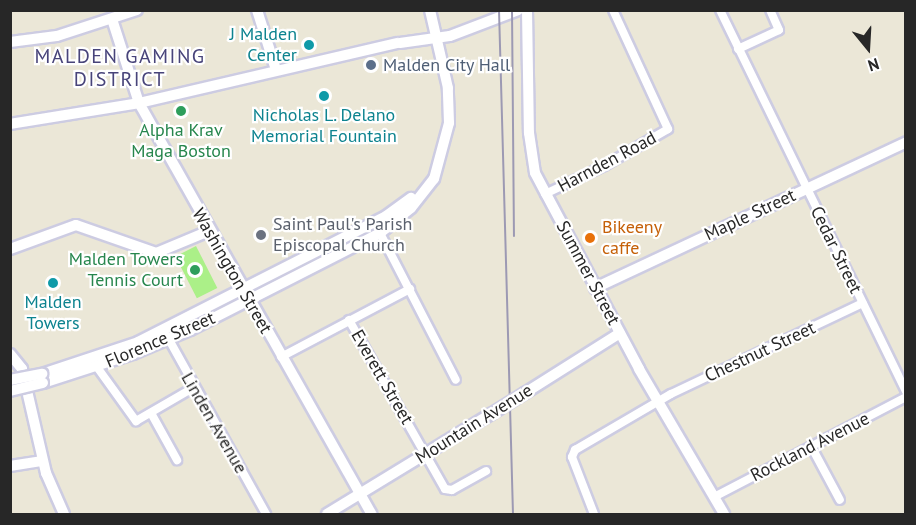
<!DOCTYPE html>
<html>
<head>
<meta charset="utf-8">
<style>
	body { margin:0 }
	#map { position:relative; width:916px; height:525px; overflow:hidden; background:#ebe7d7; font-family:"PT Sans",sans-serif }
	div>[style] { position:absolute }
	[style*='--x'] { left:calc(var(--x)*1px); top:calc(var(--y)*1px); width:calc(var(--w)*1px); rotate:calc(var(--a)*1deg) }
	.pitch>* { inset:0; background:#abf088; transform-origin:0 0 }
	.roads { filter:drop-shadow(2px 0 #cdcce2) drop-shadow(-2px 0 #cdcce2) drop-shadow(0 2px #cdcce2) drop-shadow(0 -2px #cdcce2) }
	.street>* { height:8px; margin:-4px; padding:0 4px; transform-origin:4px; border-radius:4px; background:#fff }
	.secondary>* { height:10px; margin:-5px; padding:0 5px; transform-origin:5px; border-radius:5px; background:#fff }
	.rail>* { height:2px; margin:-1px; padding:0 1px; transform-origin:1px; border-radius:1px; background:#9c99b3 }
	.bridges { filter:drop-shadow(2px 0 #cdcce2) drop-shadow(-2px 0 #cdcce2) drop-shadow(0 2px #cdcce2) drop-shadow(0 -2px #cdcce2) }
	.secondary-bridge>* { height:10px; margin:-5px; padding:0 5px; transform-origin:5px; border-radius:5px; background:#fff }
	.dots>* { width:16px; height:16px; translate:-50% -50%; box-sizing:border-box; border:3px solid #fff; border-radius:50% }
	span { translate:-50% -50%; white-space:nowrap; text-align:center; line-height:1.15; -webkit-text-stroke:4.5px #fff; paint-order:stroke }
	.culture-label { font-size:18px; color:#0d838f }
	.right { translate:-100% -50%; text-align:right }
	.service-label { font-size:18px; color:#4e5e75 }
	.left { translate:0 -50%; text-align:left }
	.leisure-label { font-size:18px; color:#27864d }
	.street-label { font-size:18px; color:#272727 }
	.worship-label { font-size:18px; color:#5b616d }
	.food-label { font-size:18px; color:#c56008 }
	.neighbourhood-label { font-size:20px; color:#48447a; letter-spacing:1.5px }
	.frame { position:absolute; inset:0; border:12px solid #272727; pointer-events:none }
	.north { position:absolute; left:838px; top:18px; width:60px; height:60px; -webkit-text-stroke:4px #fff; paint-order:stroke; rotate:162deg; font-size:16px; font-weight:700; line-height:24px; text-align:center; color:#272727 }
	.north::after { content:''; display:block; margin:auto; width:21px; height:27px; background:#272727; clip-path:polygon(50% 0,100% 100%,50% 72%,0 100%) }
</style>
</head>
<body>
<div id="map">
	<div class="pitch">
		<div style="left:196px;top:246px;width:47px;height:23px;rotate:63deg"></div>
	</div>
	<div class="roads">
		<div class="street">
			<div style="--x:720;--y:10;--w:425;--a:64"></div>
			<div style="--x:738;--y:49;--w:45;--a:-24.9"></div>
			<div style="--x:779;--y:30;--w:22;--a:-114"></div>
			<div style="--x:545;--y:194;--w:65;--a:-25.4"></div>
			<div style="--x:604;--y:166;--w:74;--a:-30"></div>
			<div style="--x:668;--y:129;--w:131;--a:-114.8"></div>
			<div style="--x:380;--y:233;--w:165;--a:62.7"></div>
			<div style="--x:349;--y:320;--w:194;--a:60.4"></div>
			<div style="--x:445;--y:489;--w:7;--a:8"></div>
			<div style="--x:452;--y:490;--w:39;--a:-29"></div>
			<div style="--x:167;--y:336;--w:204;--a:60.9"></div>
			<div style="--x:281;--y:357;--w:146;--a:-27.8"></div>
			<div style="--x:97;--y:367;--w:67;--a:54.2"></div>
			<div style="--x:136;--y:421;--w:66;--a:-30.1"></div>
			<div style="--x:151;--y:413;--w:54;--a:61"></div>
			<div style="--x:811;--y:446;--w:61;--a:61.8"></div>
			<div style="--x:714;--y:497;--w:216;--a:-27.5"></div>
			<div style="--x:594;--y:514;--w:61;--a:-111.1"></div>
			<div style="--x:572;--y:457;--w:8;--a:-67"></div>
			<div style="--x:575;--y:450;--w:111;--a:-30.3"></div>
			<div style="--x:671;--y:394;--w:212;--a:-25.4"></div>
		</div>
		<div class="secondary">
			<div style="--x:257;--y:10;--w:63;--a:72.4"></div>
			<div style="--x:527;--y:10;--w:123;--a:89.1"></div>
			<div style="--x:529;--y:133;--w:40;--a:81.5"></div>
			<div style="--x:535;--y:173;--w:222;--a:62"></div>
			<div style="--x:639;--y:369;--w:168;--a:59.6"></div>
			<div style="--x:112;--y:19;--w:88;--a:72.2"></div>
			<div style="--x:139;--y:103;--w:472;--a:60.5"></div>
			<div style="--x:10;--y:42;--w:47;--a:-7.3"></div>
			<div style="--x:57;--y:36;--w:84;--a:-18"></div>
			<div style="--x:400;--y:43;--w:50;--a:-8"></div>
			<div style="--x:450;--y:36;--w:73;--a:-20.9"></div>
			<div style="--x:10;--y:124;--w:131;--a:-9.2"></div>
			<div style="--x:139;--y:103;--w:265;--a:-13.1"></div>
			<div style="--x:10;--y:249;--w:70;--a:-20"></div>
			<div style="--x:76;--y:225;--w:85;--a:19.3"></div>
			<div style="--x:156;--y:253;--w:57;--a:-22.5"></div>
			<div style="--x:595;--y:288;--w:344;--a:-25.1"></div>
			<div style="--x:10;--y:354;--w:19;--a:51"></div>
			<div style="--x:22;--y:369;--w:107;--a:77"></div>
			<div style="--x:46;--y:473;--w:45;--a:66.3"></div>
			<div style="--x:42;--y:374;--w:101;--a:-18.4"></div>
			<div style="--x:138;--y:342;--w:278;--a:-26.9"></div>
			<div style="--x:386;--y:216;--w:31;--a:-36"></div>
			<div style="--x:43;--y:383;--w:95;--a:-17.9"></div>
			<div style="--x:133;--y:354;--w:62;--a:-22.8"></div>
			<div style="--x:190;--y:330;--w:213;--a:-27"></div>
			<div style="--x:380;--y:233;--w:40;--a:-39"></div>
			<div style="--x:411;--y:208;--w:37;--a:-52"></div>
			<div style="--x:434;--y:179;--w:58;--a:-75"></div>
			<div style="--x:449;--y:123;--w:35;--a:-92"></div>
			<div style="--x:448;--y:88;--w:80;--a:-103"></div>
			<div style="--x:525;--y:393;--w:112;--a:-32.3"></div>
			<div style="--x:10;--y:466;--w:33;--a:-9"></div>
			<div style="--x:327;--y:514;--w:192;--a:-31.4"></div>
		</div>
	</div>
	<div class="rail">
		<div style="--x:499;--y:10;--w:504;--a:88.41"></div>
		<div style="--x:512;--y:10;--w:226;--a:89.5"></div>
	</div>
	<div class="bridges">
		<div class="secondary-bridge">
			<div style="--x:10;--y:380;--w:33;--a:-11"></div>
			<div style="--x:10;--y:391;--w:34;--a:-14"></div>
			<div style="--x:491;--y:414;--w:40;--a:-32"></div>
		</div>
	</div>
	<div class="dots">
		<div style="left:309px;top:45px;background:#0f9aa8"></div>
		<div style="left:371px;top:65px;background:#5c6f8a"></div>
		<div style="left:324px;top:96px;background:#0f9aa8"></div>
		<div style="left:181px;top:111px;background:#2e9e5b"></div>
		<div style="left:261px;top:235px;background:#6b7280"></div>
		<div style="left:590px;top:238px;background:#e8710a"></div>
		<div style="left:195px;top:270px;background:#2e9e5b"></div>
		<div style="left:53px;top:283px;background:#0f9aa8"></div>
	</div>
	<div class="culture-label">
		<span class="right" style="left:297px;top:45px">J Malden<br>Center</span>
		<span style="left:324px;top:126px">Nicholas L. Delano<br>Memorial Fountain</span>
		<span style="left:53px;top:313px">Malden<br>Towers</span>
	</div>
	<div class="service-label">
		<span class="left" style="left:383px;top:65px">Malden City Hall</span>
	</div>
	<div class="leisure-label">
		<span style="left:181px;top:141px">Alpha Krav<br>Maga Boston</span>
		<span class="right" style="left:183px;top:270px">Malden Towers<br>Tennis Court</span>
	</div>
	<div class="street-label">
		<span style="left:607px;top:162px;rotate:-28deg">Harnden Road</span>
		<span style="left:750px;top:215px;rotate:-25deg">Maple Street</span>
		<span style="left:836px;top:250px;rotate:64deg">Cedar Street</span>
		<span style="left:232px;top:271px;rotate:60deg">Washington Street</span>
		<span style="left:588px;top:273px;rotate:62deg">Summer Street</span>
		<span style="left:160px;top:340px;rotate:-23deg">Florence Street</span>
		<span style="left:760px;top:352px;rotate:-25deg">Chestnut Street</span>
		<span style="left:382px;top:377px;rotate:60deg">Everett Street</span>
		<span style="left:214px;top:423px;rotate:60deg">Linden Avenue</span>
		<span style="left:474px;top:424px;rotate:-32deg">Mountain Avenue</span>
		<span style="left:810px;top:447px;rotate:-27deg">Rockland Avenue</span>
	</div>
	<div class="worship-label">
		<span class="left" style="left:273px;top:235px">Saint Paul's Parish<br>Episcopal Church</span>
	</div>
	<div class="food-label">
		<span class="left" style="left:602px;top:238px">Bikeeny<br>caffe</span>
	</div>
	<div class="neighbourhood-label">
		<span style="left:120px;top:68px">MALDEN GAMING<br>DISTRICT</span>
	</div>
	<div class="frame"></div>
	<div class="north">N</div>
</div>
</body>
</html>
